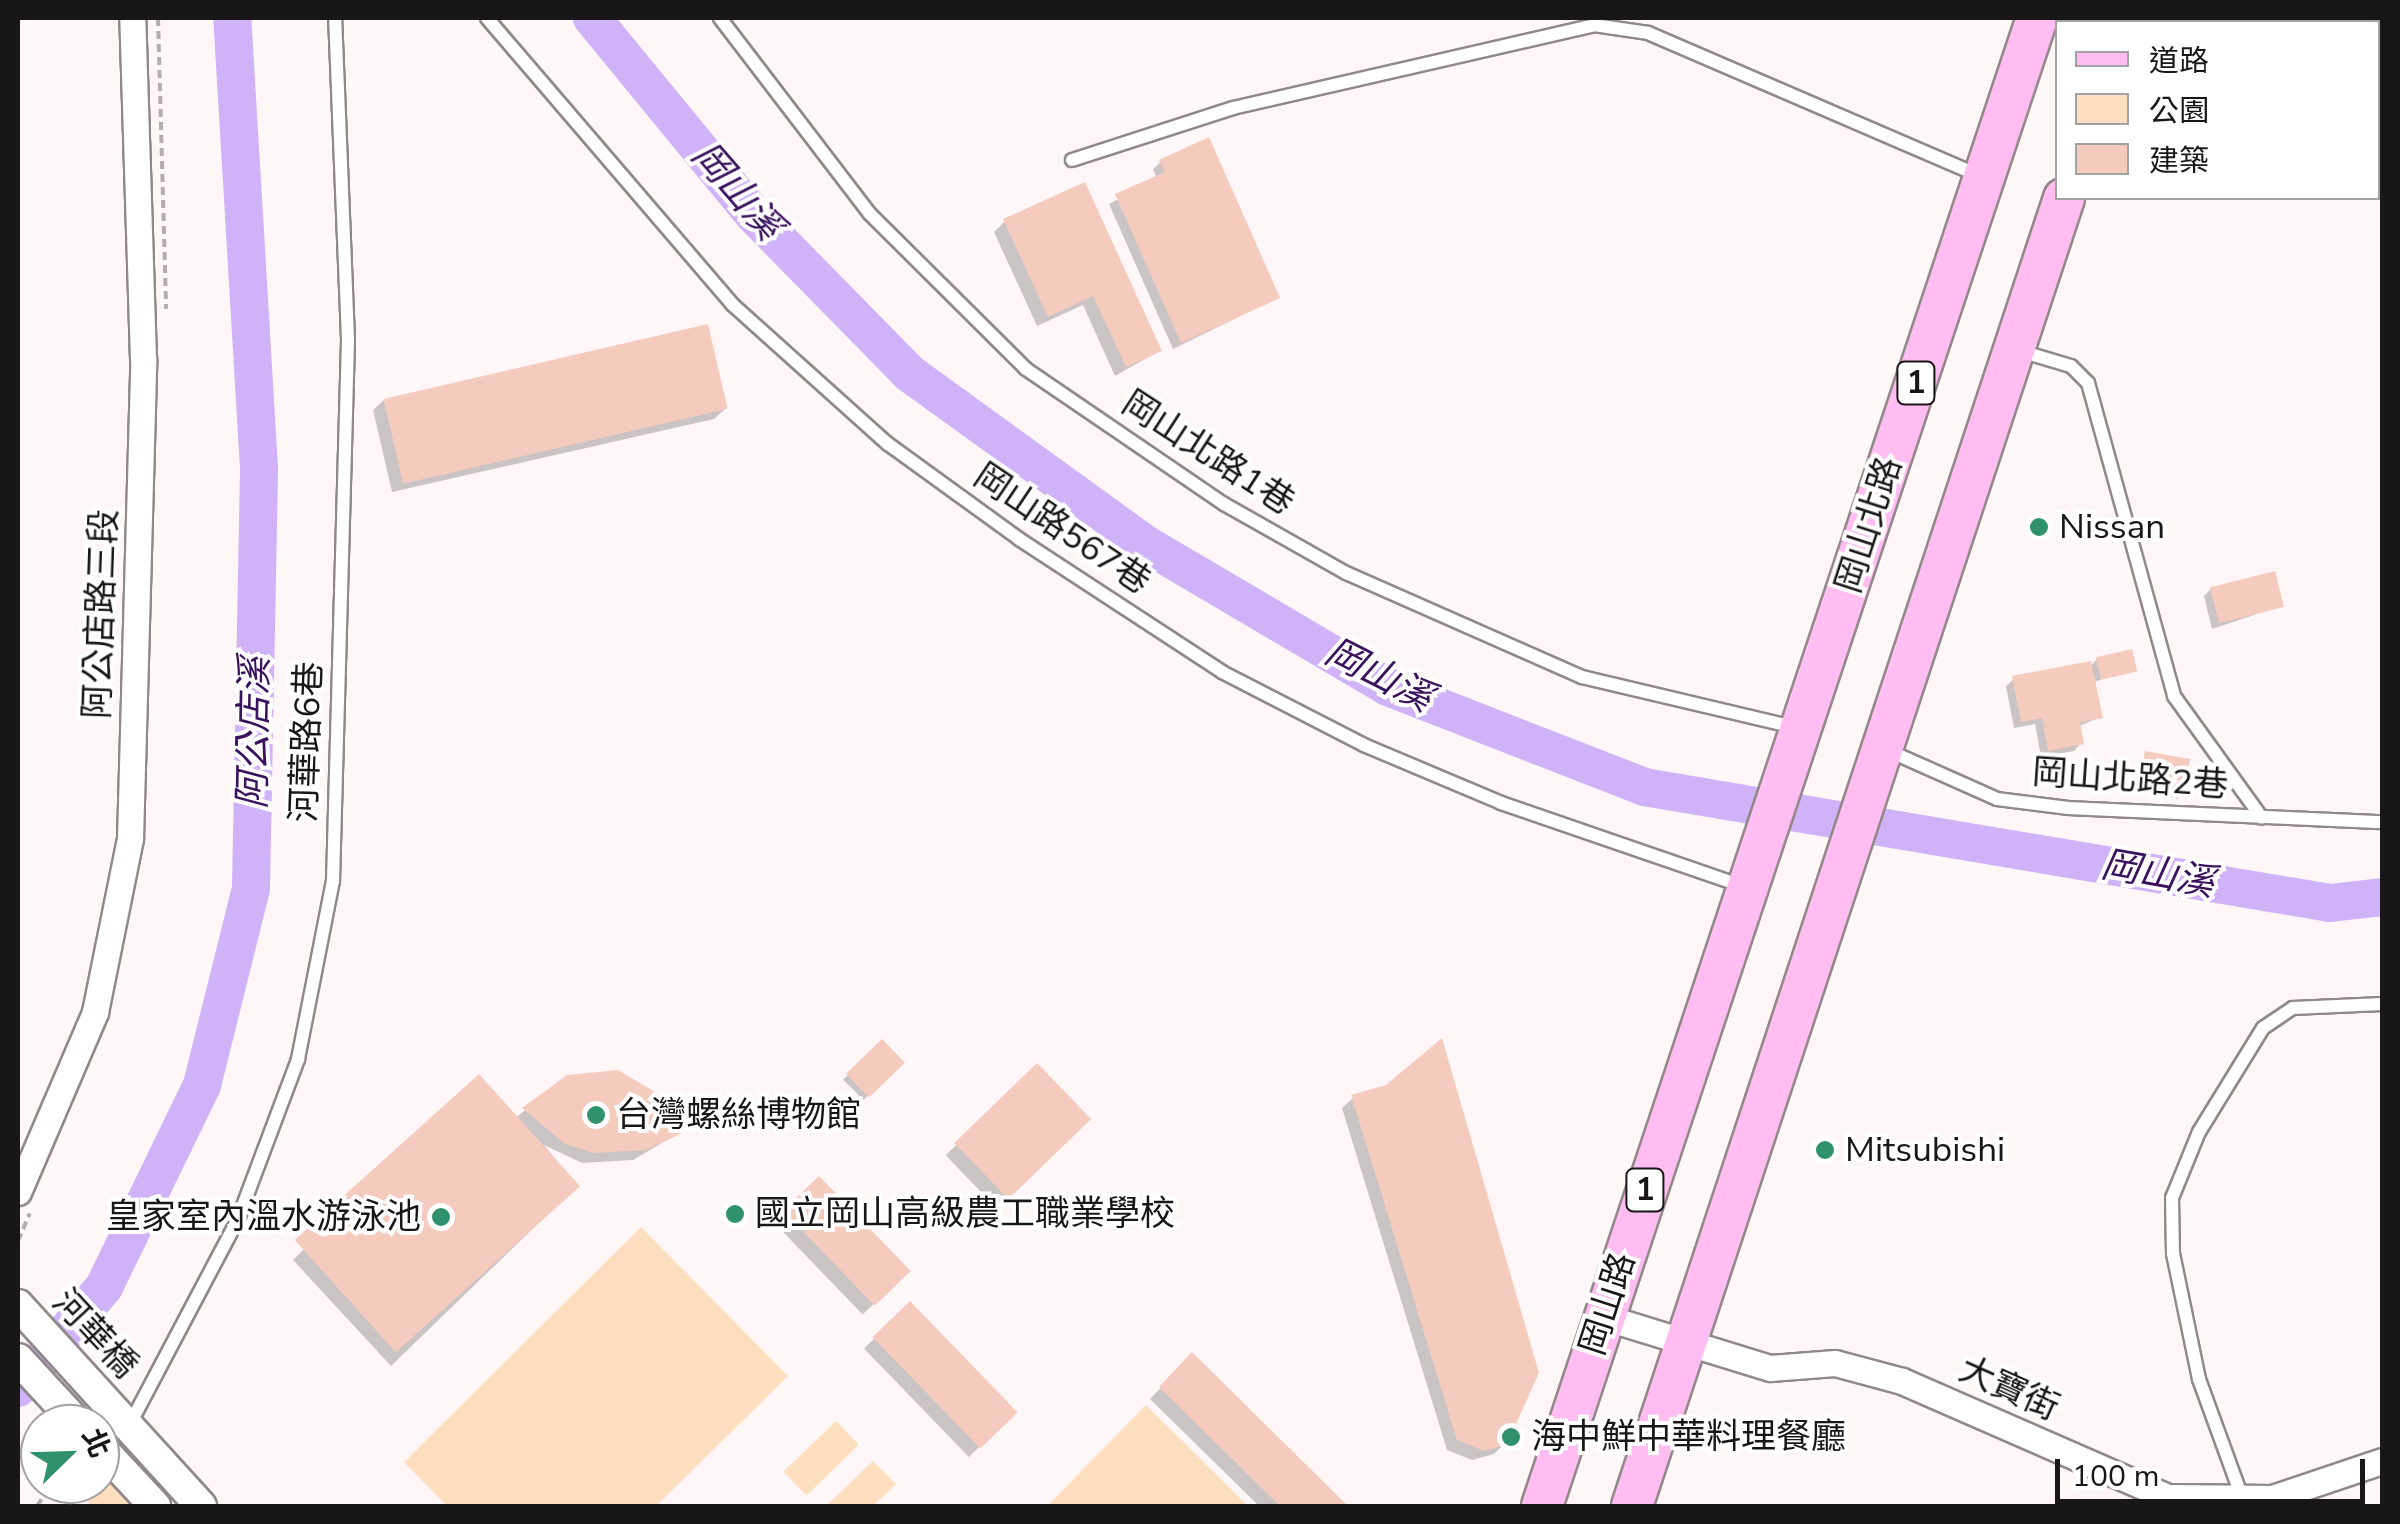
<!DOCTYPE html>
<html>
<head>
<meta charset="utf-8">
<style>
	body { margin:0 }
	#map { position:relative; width:2400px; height:1524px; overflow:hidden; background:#fef6f7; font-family:"Nunito Sans","Noto Sans TC",sans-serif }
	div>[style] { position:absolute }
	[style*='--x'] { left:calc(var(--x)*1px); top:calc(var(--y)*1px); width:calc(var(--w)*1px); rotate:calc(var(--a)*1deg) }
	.green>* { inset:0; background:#fddfbf; transform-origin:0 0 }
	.shadow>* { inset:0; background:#0003; transform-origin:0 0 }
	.river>* { height:38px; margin:-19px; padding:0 19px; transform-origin:19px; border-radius:19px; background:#d0b2f9 }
	.building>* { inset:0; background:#f5cbbe; transform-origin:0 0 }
	.path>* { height:4px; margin-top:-2px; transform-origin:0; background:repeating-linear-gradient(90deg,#b4adae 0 8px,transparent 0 13px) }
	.roads { filter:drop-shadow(2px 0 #908889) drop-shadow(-2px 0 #908889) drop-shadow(0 2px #908889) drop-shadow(0 -2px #908889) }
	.service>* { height:12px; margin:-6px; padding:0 6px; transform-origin:6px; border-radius:6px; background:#fff }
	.minor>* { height:25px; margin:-12.5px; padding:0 12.5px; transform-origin:12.5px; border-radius:12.5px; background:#fff }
	.tertiary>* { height:30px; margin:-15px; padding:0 15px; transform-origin:15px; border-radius:15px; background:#fff }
	.primary>* { height:40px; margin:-20px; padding:0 20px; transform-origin:20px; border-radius:20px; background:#ffbdf2 }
	.dots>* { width:28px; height:28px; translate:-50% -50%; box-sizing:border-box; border:5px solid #fff; border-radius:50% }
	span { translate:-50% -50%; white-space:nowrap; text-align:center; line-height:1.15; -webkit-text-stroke:8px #fff; paint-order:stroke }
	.shield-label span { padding:2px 8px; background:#fff; border:2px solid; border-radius:8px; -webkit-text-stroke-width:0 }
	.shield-label { font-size:32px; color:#191617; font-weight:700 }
	.street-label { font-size:35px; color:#191617 }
	.poi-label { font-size:35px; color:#191617 }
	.left { translate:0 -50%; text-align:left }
	.right { translate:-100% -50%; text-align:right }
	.water-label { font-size:38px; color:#39115d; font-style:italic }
	.frame { position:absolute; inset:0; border:20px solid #191617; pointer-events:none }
	.legend { position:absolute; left:2055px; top:20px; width:325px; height:180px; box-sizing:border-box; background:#fff; border:2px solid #a3a2a2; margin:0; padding:12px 18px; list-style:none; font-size:30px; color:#191617 }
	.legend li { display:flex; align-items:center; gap:20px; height:50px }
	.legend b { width:50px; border:2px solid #a3a2a2 }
	.north { position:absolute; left:20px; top:1404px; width:100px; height:100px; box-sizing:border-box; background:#fff; border:2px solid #a3a2a2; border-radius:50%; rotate:67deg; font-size:28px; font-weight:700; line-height:40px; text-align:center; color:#191617 }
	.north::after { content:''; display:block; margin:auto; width:35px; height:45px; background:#30926c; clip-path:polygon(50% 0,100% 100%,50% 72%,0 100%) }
	.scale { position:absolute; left:2055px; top:1459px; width:310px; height:45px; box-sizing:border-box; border:5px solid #191617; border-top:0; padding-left:12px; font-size:30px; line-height:35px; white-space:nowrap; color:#191617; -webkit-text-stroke:8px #fff; paint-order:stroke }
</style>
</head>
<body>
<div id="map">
	<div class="green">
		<div style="clip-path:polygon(641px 1227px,788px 1376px,656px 1506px,447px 1506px,404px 1462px)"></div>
		<div style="clip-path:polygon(1146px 1405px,1248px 1506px,1047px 1506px)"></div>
		<div style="left:836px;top:1421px;width:33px;height:73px;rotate:46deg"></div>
		<div style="clip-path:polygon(873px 1461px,896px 1484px,873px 1506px,826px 1506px)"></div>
		<div style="clip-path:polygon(100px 1469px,134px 1506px,92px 1506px,73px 1485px,100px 1484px)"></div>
	</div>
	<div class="shadow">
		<div style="clip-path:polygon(1161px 162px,1277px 298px,1173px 349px,1109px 204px,1157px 179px,1153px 169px)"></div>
		<div style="clip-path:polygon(1005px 221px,1159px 351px,1115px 376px,1083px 305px,1037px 326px,994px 232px)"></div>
		<div style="clip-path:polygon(384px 400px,725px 409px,714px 419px,392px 492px,373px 410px)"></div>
		<div style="clip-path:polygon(2212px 588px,2281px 606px,2212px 629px,2204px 596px)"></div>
		<div style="clip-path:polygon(2097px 659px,2134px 670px,2093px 682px,2100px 717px,2078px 727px,2081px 743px,2074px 751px,2041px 757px,2035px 724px,2014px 728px,2006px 686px,2014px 679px,2090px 667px)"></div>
		<div style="clip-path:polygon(2146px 754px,2181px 794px,2177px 799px,2135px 791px)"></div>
		<div style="left:882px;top:1042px;width:29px;height:54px;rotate:46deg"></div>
		<div style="left:1037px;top:1067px;width:73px;height:127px;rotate:46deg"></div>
		<div style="clip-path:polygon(618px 1073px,662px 1098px,654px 1105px,672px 1137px,633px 1160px,582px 1163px,544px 1145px,577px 1186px,391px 1366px,293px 1260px,479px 1078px,515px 1118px,568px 1077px)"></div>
		<div style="clip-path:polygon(1353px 1098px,1505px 1443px,1494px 1454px,1472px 1460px,1447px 1450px,1342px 1108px)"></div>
		<div style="left:819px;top:1180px;width:127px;height:62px;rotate:46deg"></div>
		<div style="left:910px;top:1304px;width:151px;height:64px;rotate:46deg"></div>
		<div style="clip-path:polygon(1192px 1356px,1345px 1506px,1259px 1506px,1150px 1399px)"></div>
	</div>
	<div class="river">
		<div style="--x:592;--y:18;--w:255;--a:50.6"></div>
		<div style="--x:754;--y:215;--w:221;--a:45.5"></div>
		<div style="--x:909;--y:373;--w:294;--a:35.9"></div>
		<div style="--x:1147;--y:545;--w:280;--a:30.5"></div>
		<div style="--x:1388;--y:687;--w:275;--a:21.3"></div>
		<div style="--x:1644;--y:787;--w:696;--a:9.6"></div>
		<div style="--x:2330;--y:903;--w:52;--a:-6.6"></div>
		<div style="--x:18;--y:1388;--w:133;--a:-49.6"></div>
		<div style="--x:104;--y:1287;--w:225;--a:-64.1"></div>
		<div style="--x:202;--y:1085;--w:203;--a:-76"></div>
		<div style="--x:251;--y:888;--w:420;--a:-88.9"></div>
		<div style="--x:259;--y:468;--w:451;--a:-93.4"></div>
	</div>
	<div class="building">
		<div style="clip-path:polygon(1209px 137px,1280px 298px,1181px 343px,1115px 194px,1165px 172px,1159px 160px)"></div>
		<div style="clip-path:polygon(1085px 182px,1162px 351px,1126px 367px,1093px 296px,1048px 317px,1003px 219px)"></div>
		<div style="left:708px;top:324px;width:87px;height:333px;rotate:77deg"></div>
		<div style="left:2275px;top:571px;width:37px;height:67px;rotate:76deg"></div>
		<div style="left:2132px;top:649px;width:23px;height:37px;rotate:77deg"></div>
		<div style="clip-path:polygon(2091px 661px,2103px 718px,2080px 722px,2084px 744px,2048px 751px,2042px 718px,2021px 722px,2012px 676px)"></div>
		<div style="left:2145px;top:751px;width:46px;height:36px;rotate:10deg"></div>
		<div style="clip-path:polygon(1442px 1038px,1539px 1373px,1507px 1444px,1484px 1451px,1457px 1440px,1351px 1095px,1386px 1085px)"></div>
		<div style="left:882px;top:1039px;width:33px;height:50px;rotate:46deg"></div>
		<div style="left:1037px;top:1063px;width:78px;height:115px;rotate:46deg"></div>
		<div style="clip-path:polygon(618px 1070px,665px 1098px,657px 1105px,669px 1122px,685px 1127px,680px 1134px,646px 1150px,594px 1153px,565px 1144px,522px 1108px,567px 1075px)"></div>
		<div style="left:479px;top:1074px;width:151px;height:248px;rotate:48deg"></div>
		<div style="left:819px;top:1176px;width:132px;height:50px;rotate:46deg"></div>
		<div style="left:910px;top:1301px;width:155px;height:52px;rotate:46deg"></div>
		<div style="clip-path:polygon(1192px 1352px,1348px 1506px,1280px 1506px,1159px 1387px)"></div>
	</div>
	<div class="path">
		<div style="--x:158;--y:18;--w:291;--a:88.4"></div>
		<div style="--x:18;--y:1241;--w:30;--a:-67"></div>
		<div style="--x:37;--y:1506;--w:27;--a:-56"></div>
	</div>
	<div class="roads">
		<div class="service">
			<div style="--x:487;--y:18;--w:378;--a:49.4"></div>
			<div style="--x:733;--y:305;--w:208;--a:41.9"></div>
			<div style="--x:888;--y:444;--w:162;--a:35.9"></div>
			<div style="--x:1019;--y:539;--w:243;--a:33.2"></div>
			<div style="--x:1222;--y:672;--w:160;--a:27.2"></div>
			<div style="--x:1364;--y:745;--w:149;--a:22.9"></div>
			<div style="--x:1501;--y:803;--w:258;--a:19"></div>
			<div style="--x:720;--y:18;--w:247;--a:52.6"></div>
			<div style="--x:870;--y:214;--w:220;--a:44.8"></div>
			<div style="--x:1026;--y:369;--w:240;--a:34.3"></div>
			<div style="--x:1224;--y:504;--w:140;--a:29.5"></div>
			<div style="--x:1346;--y:573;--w:258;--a:23.8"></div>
			<div style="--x:1582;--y:677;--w:218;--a:13.3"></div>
			<div style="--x:1072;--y:160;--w:169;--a:-17.9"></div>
			<div style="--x:1233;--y:108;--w:370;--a:-12.9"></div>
			<div style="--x:1594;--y:25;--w:55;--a:8.4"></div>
			<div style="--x:1648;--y:33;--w:359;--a:23.3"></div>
			<div style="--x:2017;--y:350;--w:56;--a:16.5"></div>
			<div style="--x:2071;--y:366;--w:24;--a:45"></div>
			<div style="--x:2088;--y:383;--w:325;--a:74.6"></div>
			<div style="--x:2174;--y:696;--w:150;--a:54.2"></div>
			<div style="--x:1887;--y:750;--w:120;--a:24"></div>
			<div style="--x:1997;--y:799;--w:72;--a:7.2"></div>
			<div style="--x:2068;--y:808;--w:314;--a:2.6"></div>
			<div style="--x:130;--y:1424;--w:232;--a:-62.2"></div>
			<div style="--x:238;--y:1219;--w:171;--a:-69.4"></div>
			<div style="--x:298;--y:1059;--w:181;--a:-78.9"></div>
			<div style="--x:333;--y:881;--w:542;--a:-88.41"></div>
			<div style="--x:348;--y:339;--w:321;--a:-92.3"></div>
			<div style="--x:2243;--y:1500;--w:129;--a:-110"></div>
			<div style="--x:2199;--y:1379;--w:128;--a:-101.7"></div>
			<div style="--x:2173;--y:1254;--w:56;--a:-91"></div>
			<div style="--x:2172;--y:1198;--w:71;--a:-67.8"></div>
			<div style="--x:2199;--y:1132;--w:122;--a:-58.4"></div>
			<div style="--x:2263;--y:1028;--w:36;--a:-34"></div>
			<div style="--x:2293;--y:1008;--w:89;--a:-2.6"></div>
		</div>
		<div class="minor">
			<div style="--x:18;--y:1192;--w:196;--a:-66.8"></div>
			<div style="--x:95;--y:1012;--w:177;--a:-78.6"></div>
			<div style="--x:130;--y:839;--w:480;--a:-88.4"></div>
			<div style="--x:143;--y:359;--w:341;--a:-91.8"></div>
			<div style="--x:1604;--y:1317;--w:174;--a:17.1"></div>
			<div style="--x:1770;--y:1368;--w:65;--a:-4.4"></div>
			<div style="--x:1835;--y:1363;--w:69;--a:15"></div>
			<div style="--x:1902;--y:1381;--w:289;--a:23.6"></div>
			<div style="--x:2167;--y:1497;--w:105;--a:0.5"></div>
			<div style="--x:2272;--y:1498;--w:116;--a:-18.6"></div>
		</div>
		<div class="tertiary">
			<div style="--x:18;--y:1305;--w:272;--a:47.7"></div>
			<div style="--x:18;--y:1359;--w:88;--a:47.3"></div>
			<div style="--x:100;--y:1447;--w:81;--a:47"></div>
		</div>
		<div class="primary">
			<div style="--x:2122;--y:22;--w:4;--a:-76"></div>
			<div style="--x:1542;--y:1506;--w:1568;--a:-71.6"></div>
			<div style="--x:1632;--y:1506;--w:1377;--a:-71.72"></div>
		</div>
	</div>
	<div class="dots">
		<div style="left:2039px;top:527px;background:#30926c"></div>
		<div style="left:596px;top:1115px;background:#30926c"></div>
		<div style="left:1825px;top:1150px;background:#30926c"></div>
		<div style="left:735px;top:1214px;background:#30926c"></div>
		<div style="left:441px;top:1217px;background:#30926c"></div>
		<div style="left:1511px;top:1437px;background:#30926c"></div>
	</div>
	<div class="shield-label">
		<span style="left:1916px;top:383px">1</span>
		<span style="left:1645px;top:1190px">1</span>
	</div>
	<div class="street-label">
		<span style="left:1208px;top:453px;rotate:33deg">岡山北路1巷</span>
		<span style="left:1869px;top:525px;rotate:-72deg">岡山北路</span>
		<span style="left:1062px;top:529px;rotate:34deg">岡山路567巷</span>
		<span style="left:101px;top:614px;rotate:-88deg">阿公店路三段</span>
		<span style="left:307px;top:742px;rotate:-88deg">河華路6巷</span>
		<span style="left:2130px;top:779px;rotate:4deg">岡山北路2巷</span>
		<span style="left:1608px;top:1304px;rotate:-72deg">岡山路</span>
		<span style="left:95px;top:1334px;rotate:47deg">河華橋</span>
		<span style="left:2009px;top:1389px;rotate:24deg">大寶街</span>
	</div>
	<div class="poi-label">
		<span class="left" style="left:2059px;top:527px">Nissan</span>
		<span class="left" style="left:616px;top:1115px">台灣螺絲博物館</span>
		<span class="left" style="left:1845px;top:1150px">Mitsubishi</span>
		<span class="left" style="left:755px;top:1214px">國立岡山高級農工職業學校</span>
		<span class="right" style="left:421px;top:1217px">皇家室內溫水游泳池</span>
		<span class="left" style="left:1531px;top:1437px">海中鮮中華料理餐廳</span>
	</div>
	<div class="water-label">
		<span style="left:737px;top:191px;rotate:49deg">岡山溪</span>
		<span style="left:1379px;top:675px;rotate:27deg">岡山溪</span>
		<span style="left:254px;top:733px;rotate:-89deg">阿公店溪</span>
		<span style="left:2158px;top:874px;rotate:10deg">岡山溪</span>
	</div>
	<div class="frame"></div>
	<ul class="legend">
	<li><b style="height:12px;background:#ffbdf2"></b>道路</li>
	<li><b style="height:28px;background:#fddfbf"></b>公園</li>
	<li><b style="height:28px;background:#f5cbbe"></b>建築</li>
	</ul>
	<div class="north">北</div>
	<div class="scale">100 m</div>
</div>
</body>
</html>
